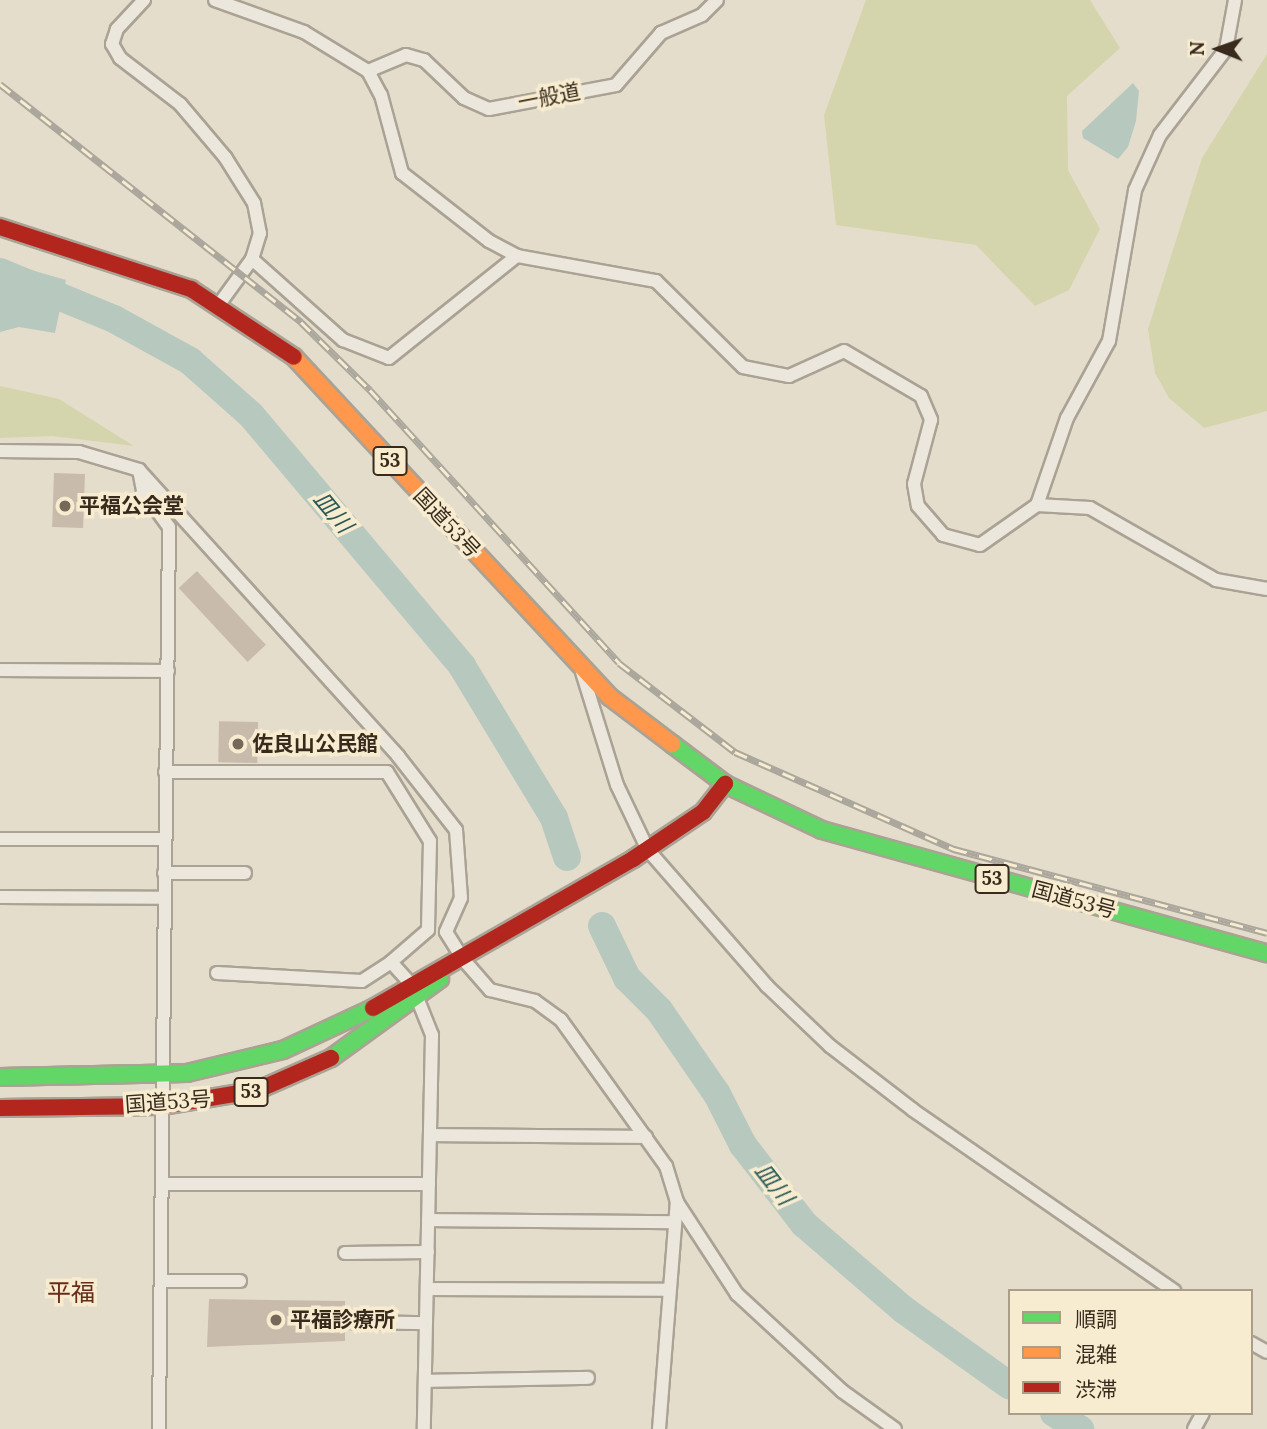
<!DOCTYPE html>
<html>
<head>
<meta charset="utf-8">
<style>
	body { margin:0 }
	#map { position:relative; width:1267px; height:1429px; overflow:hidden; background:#e5ddcb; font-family:Lora,"Noto Sans JP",serif }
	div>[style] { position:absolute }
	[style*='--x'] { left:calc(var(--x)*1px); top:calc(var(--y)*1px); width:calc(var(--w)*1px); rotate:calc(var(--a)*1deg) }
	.green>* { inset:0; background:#d4d5ac }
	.water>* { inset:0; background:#b7c9be }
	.river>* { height:28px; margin:-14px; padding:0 14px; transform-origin:14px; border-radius:14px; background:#b7c9be }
	.building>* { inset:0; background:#c9bbac; transform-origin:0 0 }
	.roads { filter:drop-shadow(2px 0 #aaa294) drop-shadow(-2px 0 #aaa294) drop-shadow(0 2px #aaa294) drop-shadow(0 -2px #aaa294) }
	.street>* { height:12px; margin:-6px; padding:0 6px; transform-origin:6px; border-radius:6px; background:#ece7dd }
	.fast>* { height:16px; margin:-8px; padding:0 8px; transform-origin:8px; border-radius:8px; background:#63d668 }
	.slow>* { height:16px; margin:-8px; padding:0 8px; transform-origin:8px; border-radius:8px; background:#ff974d }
	.jam>* { height:16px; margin:-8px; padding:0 8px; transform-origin:8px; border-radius:8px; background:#b3261e }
	.rail>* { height:7px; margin-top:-3.5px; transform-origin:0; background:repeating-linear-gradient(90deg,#f7ecd0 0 13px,#aba79d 0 26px); box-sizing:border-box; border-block:2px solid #aba79d }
	.dots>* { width:19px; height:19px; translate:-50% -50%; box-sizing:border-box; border:4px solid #f7ecd0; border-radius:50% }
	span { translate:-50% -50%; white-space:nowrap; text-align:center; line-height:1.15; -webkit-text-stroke:7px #f7ecd0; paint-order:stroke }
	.shield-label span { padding:2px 5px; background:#f7ecd0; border:2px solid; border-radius:5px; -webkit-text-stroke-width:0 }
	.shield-label { font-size:19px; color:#382a1c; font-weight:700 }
	.street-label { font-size:21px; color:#382a1c }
	.poi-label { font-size:21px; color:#382a1c; font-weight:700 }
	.left { translate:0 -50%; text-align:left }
	.water-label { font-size:23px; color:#2b5957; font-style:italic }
	.quarter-label { font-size:24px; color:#672b1a }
	.legend { position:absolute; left:1008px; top:1289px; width:245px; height:126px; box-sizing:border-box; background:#f7ecd0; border:2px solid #ab9e88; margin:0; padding:9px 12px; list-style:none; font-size:21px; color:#382a1c }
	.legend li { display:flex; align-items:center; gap:14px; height:35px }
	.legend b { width:35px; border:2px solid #ab9e88 }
	.north { position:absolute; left:1183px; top:14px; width:70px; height:70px; -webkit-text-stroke:5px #f7ecd0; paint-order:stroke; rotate:271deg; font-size:19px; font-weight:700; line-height:28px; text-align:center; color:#382a1c }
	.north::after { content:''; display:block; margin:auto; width:24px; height:32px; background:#382a1c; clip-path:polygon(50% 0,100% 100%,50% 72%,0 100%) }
</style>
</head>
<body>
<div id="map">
	<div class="green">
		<div style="clip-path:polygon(866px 0,1090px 0,1120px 48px,1067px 96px,1068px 170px,1100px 229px,1069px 290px,1035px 306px,976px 245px,836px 225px,824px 115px)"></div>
		<div style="clip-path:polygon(1267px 54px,1267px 411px,1204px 428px,1169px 398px,1155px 373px,1148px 329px,1202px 158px)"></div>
		<div style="clip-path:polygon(0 386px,59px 399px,134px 446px,52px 436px,0 438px)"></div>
	</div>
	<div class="water">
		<div style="clip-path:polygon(1133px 83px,1139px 91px,1136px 121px,1128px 147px,1118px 159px,1083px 138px,1082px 131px)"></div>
		<div style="clip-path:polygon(0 261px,66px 280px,55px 333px,19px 327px,0 332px)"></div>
	</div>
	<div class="river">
		<div style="--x:0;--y:272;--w:123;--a:22.4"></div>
		<div style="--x:114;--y:319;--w:87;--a:28.9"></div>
		<div style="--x:190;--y:361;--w:81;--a:41.5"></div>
		<div style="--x:251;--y:415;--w:328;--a:49.9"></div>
		<div style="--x:462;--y:666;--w:178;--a:58.8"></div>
		<div style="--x:554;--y:818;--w:41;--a:71.6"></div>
		<div style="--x:602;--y:926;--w:58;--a:64.3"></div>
		<div style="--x:627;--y:978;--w:45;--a:45"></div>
		<div style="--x:659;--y:1010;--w:102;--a:55.4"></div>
		<div style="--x:717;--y:1094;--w:57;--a:63"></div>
		<div style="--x:743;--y:1145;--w:100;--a:52.3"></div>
		<div style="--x:804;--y:1224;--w:132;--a:40.7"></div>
		<div style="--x:904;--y:1310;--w:130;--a:35.6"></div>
		<div style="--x:1054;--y:1413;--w:31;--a:32"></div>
	</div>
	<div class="building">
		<div style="left:54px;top:473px;width:31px;height:54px;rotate:2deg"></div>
		<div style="left:197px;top:571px;width:101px;height:25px;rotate:47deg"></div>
		<div style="left:258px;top:722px;width:41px;height:39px;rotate:91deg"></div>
		<div style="clip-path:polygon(209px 1299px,345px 1301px,345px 1341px,207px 1347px)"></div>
	</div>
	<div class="roads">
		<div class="street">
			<div style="--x:144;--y:0;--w:40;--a:133"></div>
			<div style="--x:117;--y:29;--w:16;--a:108"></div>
			<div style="--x:112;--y:44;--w:16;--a:60"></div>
			<div style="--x:120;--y:58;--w:76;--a:37.5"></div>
			<div style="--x:180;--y:104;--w:70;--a:49.7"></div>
			<div style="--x:225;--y:157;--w:54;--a:57.8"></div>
			<div style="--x:254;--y:203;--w:31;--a:79"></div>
			<div style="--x:260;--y:233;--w:27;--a:107"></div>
			<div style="--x:252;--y:259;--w:54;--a:126"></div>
			<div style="--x:215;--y:0;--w:95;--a:19.8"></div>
			<div style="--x:304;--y:32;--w:75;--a:31.4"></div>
			<div style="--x:368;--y:71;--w:27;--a:62"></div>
			<div style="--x:381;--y:95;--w:81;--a:74.9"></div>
			<div style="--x:402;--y:173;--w:110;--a:38"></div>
			<div style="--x:489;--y:241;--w:32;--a:28"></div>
			<div style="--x:517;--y:256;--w:141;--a:10.2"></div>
			<div style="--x:656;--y:281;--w:122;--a:44.7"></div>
			<div style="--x:743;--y:367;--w:47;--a:11.1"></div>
			<div style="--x:789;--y:376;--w:60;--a:-24.4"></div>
			<div style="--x:844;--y:351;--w:89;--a:30.3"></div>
			<div style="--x:921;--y:396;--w:26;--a:67"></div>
			<div style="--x:931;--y:420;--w:66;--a:104.9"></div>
			<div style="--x:914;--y:484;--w:22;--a:80"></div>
			<div style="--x:918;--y:506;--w:38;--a:49"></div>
			<div style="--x:943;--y:535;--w:38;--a:15"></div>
			<div style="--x:980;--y:545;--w:70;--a:-35.1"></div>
			<div style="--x:1037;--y:505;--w:92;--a:-71"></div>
			<div style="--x:1067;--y:418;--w:88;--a:-61.4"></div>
			<div style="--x:1109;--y:341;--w:153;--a:-80.2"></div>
			<div style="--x:1135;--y:190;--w:60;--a:-65.6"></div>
			<div style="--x:1160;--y:135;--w:108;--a:-52.5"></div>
			<div style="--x:1226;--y:49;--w:50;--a:-79.6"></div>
			<div style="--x:368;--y:71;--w:41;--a:-22.8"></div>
			<div style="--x:406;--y:55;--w:19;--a:16"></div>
			<div style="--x:424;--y:60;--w:55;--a:43.5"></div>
			<div style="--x:464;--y:98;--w:27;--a:24"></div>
			<div style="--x:489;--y:109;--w:129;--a:-10.7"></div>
			<div style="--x:616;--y:85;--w:69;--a:-49.1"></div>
			<div style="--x:661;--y:33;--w:45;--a:-23.7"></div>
			<div style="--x:702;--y:15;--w:21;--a:-45"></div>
			<div style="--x:252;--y:259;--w:122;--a:41.7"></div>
			<div style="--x:343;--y:340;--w:49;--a:21.4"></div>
			<div style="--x:389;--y:358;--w:164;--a:-38.6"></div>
			<div style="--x:0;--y:451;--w:79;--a:0.7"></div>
			<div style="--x:79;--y:452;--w:63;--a:16.7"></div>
			<div style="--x:139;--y:470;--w:386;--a:47.8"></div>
			<div style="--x:398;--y:756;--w:94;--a:51.9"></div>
			<div style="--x:456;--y:830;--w:68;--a:85.8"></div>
			<div style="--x:461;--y:898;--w:37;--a:114"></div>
			<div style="--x:446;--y:932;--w:31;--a:58"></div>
			<div style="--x:462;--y:958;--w:43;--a:48.8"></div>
			<div style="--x:490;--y:990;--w:46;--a:13.7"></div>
			<div style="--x:535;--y:1001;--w:32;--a:36"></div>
			<div style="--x:561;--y:1020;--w:180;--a:54.3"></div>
			<div style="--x:666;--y:1166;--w:38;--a:73"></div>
			<div style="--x:677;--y:1202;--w:110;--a:56.9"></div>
			<div style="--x:737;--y:1294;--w:143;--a:42.7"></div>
			<div style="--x:842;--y:1391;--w:65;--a:35.6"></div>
			<div style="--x:139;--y:470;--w:21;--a:79"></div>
			<div style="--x:143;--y:491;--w:44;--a:54.2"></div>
			<div style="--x:169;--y:527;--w:902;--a:90.64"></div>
			<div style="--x:1037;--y:505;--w:53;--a:3.2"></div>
			<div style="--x:1090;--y:508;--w:145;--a:29.7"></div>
			<div style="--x:1216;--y:580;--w:52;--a:10"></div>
			<div style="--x:0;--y:670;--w:168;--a:0.3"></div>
			<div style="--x:582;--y:672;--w:118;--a:72.8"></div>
			<div style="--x:617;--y:785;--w:72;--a:64.5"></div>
			<div style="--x:648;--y:850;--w:181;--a:48.8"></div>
			<div style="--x:767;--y:986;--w:87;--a:43.6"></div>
			<div style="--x:830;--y:1046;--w:105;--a:37.6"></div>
			<div style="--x:913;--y:1110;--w:318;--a:34.7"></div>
			<div style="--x:165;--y:772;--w:222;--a:0"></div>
			<div style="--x:387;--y:772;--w:81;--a:58.1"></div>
			<div style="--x:430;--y:841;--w:89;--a:91.3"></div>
			<div style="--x:428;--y:930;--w:49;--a:139.1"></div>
			<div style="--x:391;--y:962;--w:31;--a:48"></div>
			<div style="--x:412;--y:985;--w:54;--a:68.2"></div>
			<div style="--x:432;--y:1035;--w:394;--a:91.2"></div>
			<div style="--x:0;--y:839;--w:164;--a:0"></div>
			<div style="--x:164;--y:873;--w:81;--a:0"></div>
			<div style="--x:0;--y:897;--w:164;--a:0.3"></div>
			<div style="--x:217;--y:973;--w:145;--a:3.2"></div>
			<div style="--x:362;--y:981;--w:35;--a:-33"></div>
			<div style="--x:430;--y:1135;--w:216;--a:0.5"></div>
			<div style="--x:163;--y:1184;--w:266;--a:0"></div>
			<div style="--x:428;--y:1220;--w:243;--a:0.5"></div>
			<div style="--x:345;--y:1253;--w:83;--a:-0.7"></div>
			<div style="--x:161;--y:1281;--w:79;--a:0"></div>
			<div style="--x:427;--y:1289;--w:240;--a:0.2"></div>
			<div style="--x:351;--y:1322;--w:75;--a:0.8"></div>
			<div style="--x:1251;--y:1343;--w:18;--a:29"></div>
			<div style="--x:425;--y:1381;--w:163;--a:-1.1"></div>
			<div style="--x:659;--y:1429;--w:228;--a:-85.5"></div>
			<div style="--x:1194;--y:1429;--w:18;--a:-61"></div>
		</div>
		<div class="fast">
			<div style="--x:672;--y:744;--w:66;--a:37"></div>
			<div style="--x:725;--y:784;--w:107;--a:25.4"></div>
			<div style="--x:822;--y:830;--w:462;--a:15.5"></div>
			<div style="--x:331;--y:1058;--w:135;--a:-35.9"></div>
			<div style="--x:0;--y:1077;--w:187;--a:-1.2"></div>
			<div style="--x:187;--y:1073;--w:99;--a:-13.5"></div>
			<div style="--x:283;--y:1050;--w:99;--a:-25"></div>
		</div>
		<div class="slow">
			<div style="--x:294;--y:357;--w:464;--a:47.1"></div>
			<div style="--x:610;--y:697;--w:78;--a:37.2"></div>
		</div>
		<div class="jam">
			<div style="--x:0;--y:227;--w:201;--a:18"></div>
			<div style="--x:191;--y:289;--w:123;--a:33.4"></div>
			<div style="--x:373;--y:1008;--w:300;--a:-29.8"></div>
			<div style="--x:633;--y:859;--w:84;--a:-33.9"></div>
			<div style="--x:703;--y:812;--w:36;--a:-52"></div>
			<div style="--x:0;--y:1108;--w:162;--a:-0.7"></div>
			<div style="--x:162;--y:1106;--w:97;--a:-9.5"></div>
			<div style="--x:258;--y:1090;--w:80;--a:-23.7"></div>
		</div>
	</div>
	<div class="rail">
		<div style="--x:0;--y:84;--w:384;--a:38.3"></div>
		<div style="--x:301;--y:322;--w:97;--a:44.6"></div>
		<div style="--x:370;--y:390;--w:369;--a:47.6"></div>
		<div style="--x:619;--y:663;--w:146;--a:37.5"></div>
		<div style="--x:735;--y:752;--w:240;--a:23.9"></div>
		<div style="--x:954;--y:849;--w:324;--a:15"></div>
	</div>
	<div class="dots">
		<div style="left:65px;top:506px;background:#756959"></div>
		<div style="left:238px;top:744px;background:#756959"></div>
		<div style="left:276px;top:1320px;background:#756959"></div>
	</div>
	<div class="shield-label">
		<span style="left:390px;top:461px">53</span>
		<span style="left:992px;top:879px">53</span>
		<span style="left:251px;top:1092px">53</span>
	</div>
	<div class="street-label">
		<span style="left:549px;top:97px;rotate:-11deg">一般道</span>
		<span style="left:447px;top:523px;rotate:47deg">国道53号</span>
		<span style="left:1074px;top:900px;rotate:15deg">国道53号</span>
		<span style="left:168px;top:1102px;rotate:-4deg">国道53号</span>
	</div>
	<div class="poi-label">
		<span class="left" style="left:79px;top:506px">平福公会堂</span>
		<span class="left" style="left:252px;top:744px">佐良山公民館</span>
		<span class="left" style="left:290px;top:1320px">平福診療所</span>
	</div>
	<div class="water-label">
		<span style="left:333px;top:512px;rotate:50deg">皿川</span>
		<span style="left:774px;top:1184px;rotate:52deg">皿川</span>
	</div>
	<div class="quarter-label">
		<span style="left:71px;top:1293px">平福</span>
	</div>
	<ul class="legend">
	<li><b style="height:9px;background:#63d668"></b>順調</li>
	<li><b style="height:9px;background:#ff974d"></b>混雑</li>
	<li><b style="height:9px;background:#b3261e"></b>渋滞</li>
	</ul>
	<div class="north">N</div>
</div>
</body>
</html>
